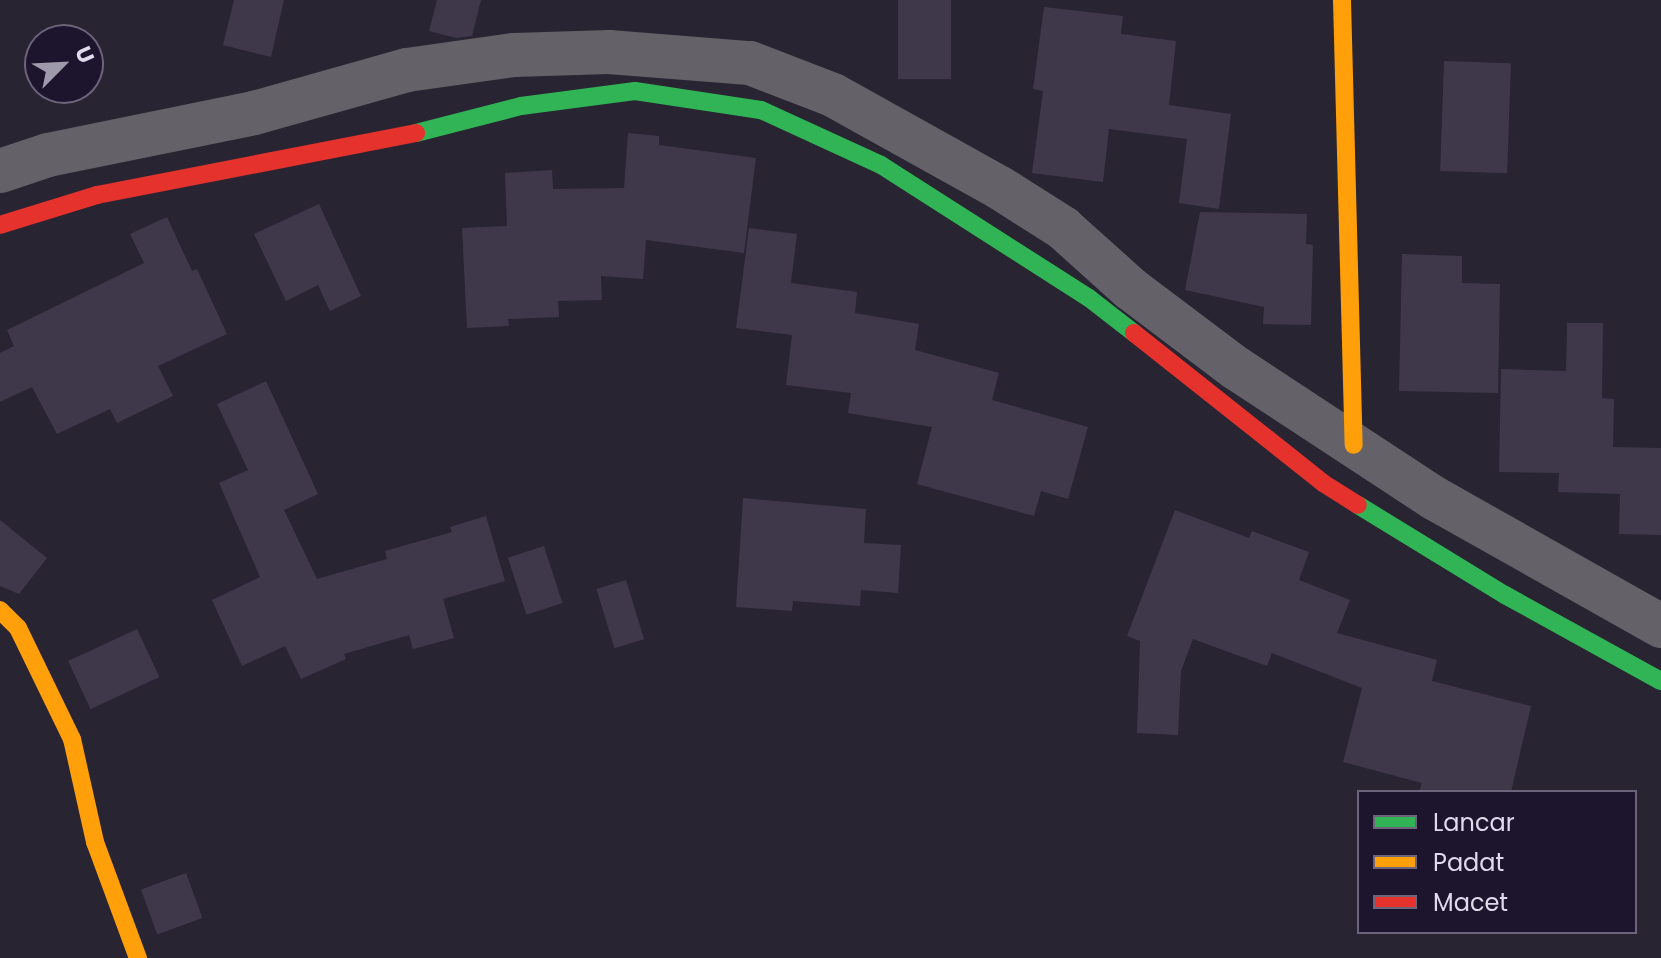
<!DOCTYPE html>
<html>
<head>
<meta charset="utf-8">
<style>
	body { margin:0 }
	#map { position:relative; width:1661px; height:958px; overflow:hidden; background:#282432; font-family:Poppins,sans-serif }
	div>[style] { position:absolute }
	[style*='--x'] { left:calc(var(--x)*1px); top:calc(var(--y)*1px); width:calc(var(--w)*1px); rotate:calc(var(--a)*1deg) }
	.building>* { inset:0; background:#3f384b; transform-origin:0 0 }
	.street>* { height:44px; margin:-22px; padding:0 22px; transform-origin:22px; border-radius:22px; background:#646268 }
	.fast>* { height:18px; margin:-9px; padding:0 9px; transform-origin:9px; border-radius:9px; background:#30b455 }
	.slow>* { height:18px; margin:-9px; padding:0 9px; transform-origin:9px; border-radius:9px; background:#ff9f0a }
	.jam>* { height:18px; margin:-9px; padding:0 9px; transform-origin:9px; border-radius:9px; background:#e5322d }
	span { translate:-50% -50%; white-space:nowrap; text-align:center; line-height:1.15; -webkit-text-stroke:7px #1d152e; paint-order:stroke }
	.legend { position:absolute; left:1357px; top:790px; width:280px; height:144px; box-sizing:border-box; background:#1d152e; border:2px solid #6b647a; margin:0; padding:10px 14px; list-style:none; font-size:24px; color:#dfdaec }
	.legend li { display:flex; align-items:center; gap:16px; height:40px }
	.legend b { width:40px; border:2px solid #6b647a }
	.north { position:absolute; left:24px; top:24px; width:80px; height:80px; box-sizing:border-box; background:#1d152e; border:2px solid #6b647a; border-radius:50%; rotate:66deg; font-size:22px; font-weight:700; line-height:32px; text-align:center; color:#dfdaec }
	.north::after { content:''; display:block; margin:auto; width:28px; height:36px; background:#9f9aab; clip-path:polygon(50% 0,100% 100%,50% 72%,0 100%) }
</style>
</head>
<body>
<div id="map">
	<div class="building">
		<div style="clip-path:polygon(234px 0,284px 0,271px 57px,223px 45px)"></div>
		<div style="clip-path:polygon(437px 0,481px 0,472px 36px,456px 38px,429px 31px)"></div>
		<div style="left:898px;top:0;width:53px;height:79px"></div>
		<div style="clip-path:polygon(1044px 7px,1123px 16px,1121px 34px,1176px 41px,1169px 105px,1231px 114px,1219px 209px,1179px 203px,1187px 139px,1109px 129px,1103px 182px,1032px 173px,1043px 91px,1033px 89px)"></div>
		<div style="left:1444px;top:61px;width:67px;height:110px;rotate:2deg"></div>
		<div style="clip-path:polygon(628px 133px,659px 136px,659px 145px,756px 158px,744px 253px,646px 240px,643px 279px,601px 276px,602px 300px,558px 301px,559px 317px,508px 319px,509px 326px,467px 328px,462px 228px,507px 226px,505px 173px,552px 170px,553px 189px,624px 188px)"></div>
		<div style="clip-path:polygon(319px 204px,361px 296px,330px 311px,318px 285px,286px 301px,254px 234px)"></div>
		<div style="clip-path:polygon(1200px 212px,1307px 214px,1306px 244px,1313px 245px,1311px 325px,1263px 324px,1264px 307px,1185px 290px)"></div>
		<div style="clip-path:polygon(167px 217px,192px 271px,197px 269px,227px 334px,158px 366px,173px 396px,117px 423px,110px 409px,57px 434px,32px 387px,0 402px,0 353px,14px 346px,7px 330px,144px 263px,130px 234px)"></div>
		<div style="clip-path:polygon(749px 228px,797px 234px,791px 283px,857px 292px,855px 313px,919px 324px,915px 350px,999px 373px,992px 400px,1088px 427px,1068px 499px,1041px 491px,1034px 516px,917px 484px,932px 427px,848px 413px,851px 393px,786px 385px,792px 335px,736px 328px)"></div>
		<div style="clip-path:polygon(1402px 254px,1462px 256px,1462px 283px,1500px 284px,1498px 393px,1399px 391px)"></div>
		<div style="clip-path:polygon(1567px 323px,1603px 323px,1602px 398px,1614px 399px,1613px 447px,1661px 448px,1661px 535px,1619px 534px,1620px 494px,1558px 492px,1559px 473px,1499px 472px,1501px 369px,1566px 371px)"></div>
		<div style="clip-path:polygon(266px 381px,318px 494px,284px 510px,317px 579px,387px 559px,385px 551px,452px 532px,450px 527px,486px 516px,505px 581px,443px 599px,454px 638px,413px 649px,409px 635px,344px 654px,346px 659px,301px 679px,285px 646px,242px 666px,212px 600px,260px 577px,219px 483px,248px 470px,217px 404px)"></div>
		<div style="clip-path:polygon(743px 498px,866px 509px,864px 543px,901px 545px,898px 593px,861px 590px,860px 606px,793px 601px,792px 611px,736px 607px)"></div>
		<div style="clip-path:polygon(1175px 510px,1249px 538px,1252px 531px,1309px 552px,1299px 580px,1350px 600px,1337px 633px,1437px 660px,1432px 681px,1531px 706px,1511px 792px,1419px 792px,1422px 783px,1343px 762px,1362px 688px,1272px 653px,1267px 666px,1193px 639px,1181px 671px,1178px 735px,1137px 733px,1140px 641px,1127px 636px)"></div>
		<div style="clip-path:polygon(0 520px,47px 558px,19px 594px,0 586px)"></div>
		<div style="left:544px;top:546px;width:60px;height:38px;rotate:72deg"></div>
		<div style="left:626px;top:580px;width:62px;height:31px;rotate:73deg"></div>
		<div style="left:137px;top:629px;width:53px;height:76px;rotate:65deg"></div>
		<div style="left:186px;top:873px;width:48px;height:48px;rotate:70deg"></div>
	</div>
	<div class="street">
		<div style="--x:0;--y:171;--w:51;--a:-18.4"></div>
		<div style="--x:48;--y:155;--w:210;--a:-11.5"></div>
		<div style="--x:254;--y:113;--w:159;--a:-15.7"></div>
		<div style="--x:407;--y:70;--w:108;--a:-8"></div>
		<div style="--x:514;--y:55;--w:95;--a:-1.8"></div>
		<div style="--x:609;--y:52;--w:141;--a:4.5"></div>
		<div style="--x:750;--y:63;--w:89;--a:21.1"></div>
		<div style="--x:833;--y:95;--w:191;--a:29.1"></div>
		<div style="--x:1000;--y:188;--w:75;--a:32.4"></div>
		<div style="--x:1063;--y:228;--w:91;--a:41.9"></div>
		<div style="--x:1131;--y:289;--w:131;--a:37"></div>
		<div style="--x:1236;--y:368;--w:237;--a:33.3"></div>
		<div style="--x:1434;--y:498;--w:261;--a:29.4"></div>
	</div>
	<div class="fast">
		<div style="--x:416;--y:133;--w:108;--a:-14.4"></div>
		<div style="--x:521;--y:106;--w:115;--a:-7.5"></div>
		<div style="--x:635;--y:91;--w:127;--a:8.6"></div>
		<div style="--x:761;--y:110;--w:132;--a:24.6"></div>
		<div style="--x:881;--y:165;--w:247;--a:32.6"></div>
		<div style="--x:1089;--y:298;--w:57;--a:37.9"></div>
		<div style="--x:1358;--y:505;--w:172;--a:31.5"></div>
		<div style="--x:1505;--y:595;--w:178;--a:28.9"></div>
	</div>
	<div class="slow">
		<div style="--x:1342;--y:0;--w:445;--a:88.5"></div>
		<div style="--x:0;--y:610;--w:25;--a:45"></div>
		<div style="--x:18;--y:628;--w:123;--a:64.1"></div>
		<div style="--x:72;--y:739;--w:106;--a:77.4"></div>
		<div style="--x:95;--y:842;--w:124;--a:69.7"></div>
	</div>
	<div class="jam">
		<div style="--x:0;--y:225;--w:102;--a:-17.2"></div>
		<div style="--x:97;--y:195;--w:325;--a:-11"></div>
		<div style="--x:1134;--y:333;--w:241;--a:38.4"></div>
		<div style="--x:1323;--y:483;--w:41;--a:32.2"></div>
	</div>
	<ul class="legend">
	<li><b style="height:10px;background:#30b455"></b>Lancar</li>
	<li><b style="height:10px;background:#ff9f0a"></b>Padat</li>
	<li><b style="height:10px;background:#e5322d"></b>Macet</li>
	</ul>
	<div class="north">U</div>
</div>
</body>
</html>
